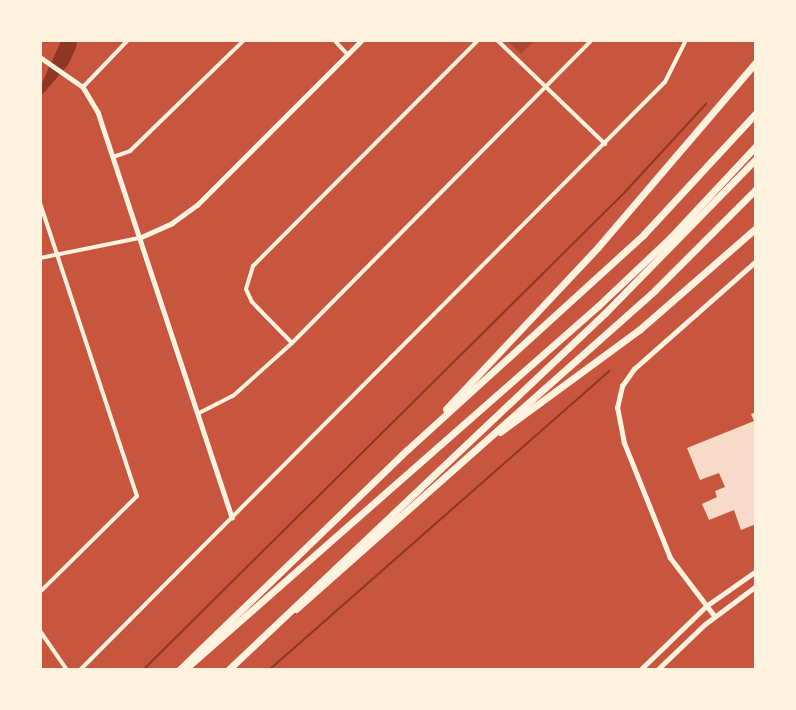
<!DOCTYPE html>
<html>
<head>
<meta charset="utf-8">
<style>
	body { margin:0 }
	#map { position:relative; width:796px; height:710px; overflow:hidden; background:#c8553d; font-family:Bitter,serif }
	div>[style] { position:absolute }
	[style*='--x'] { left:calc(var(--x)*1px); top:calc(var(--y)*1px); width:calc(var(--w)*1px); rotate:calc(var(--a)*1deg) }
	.green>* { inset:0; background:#ae4732 }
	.water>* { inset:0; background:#8f3625 }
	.stream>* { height:2px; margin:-1px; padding:0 1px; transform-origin:1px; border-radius:1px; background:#8f3625 }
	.building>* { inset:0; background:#f7dbc8 }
	.minor>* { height:4px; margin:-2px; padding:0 2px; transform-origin:2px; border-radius:2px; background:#fff3e0 }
	.tertiary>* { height:4.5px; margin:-2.25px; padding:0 2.25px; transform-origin:2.25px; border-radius:2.25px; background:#fff3e0 }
	.secondary>* { height:5px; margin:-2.5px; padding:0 2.5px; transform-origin:2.5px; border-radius:2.5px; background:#fff3e0 }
	.motorway>* { height:7px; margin:-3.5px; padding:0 3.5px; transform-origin:3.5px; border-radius:3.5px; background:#fff3e0 }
	span { translate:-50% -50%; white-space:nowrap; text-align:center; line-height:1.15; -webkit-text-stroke:5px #fff3e0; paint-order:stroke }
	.frame { position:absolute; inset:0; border:42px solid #fff3e0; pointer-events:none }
</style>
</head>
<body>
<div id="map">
	<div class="green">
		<div style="clip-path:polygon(507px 41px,534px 41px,521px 54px)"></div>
	</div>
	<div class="water">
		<div style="clip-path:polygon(61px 41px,77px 41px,76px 48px,68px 65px,41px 96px,41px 85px)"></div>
	</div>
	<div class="stream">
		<div style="--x:143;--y:670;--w:679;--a:-44.76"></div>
		<div style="--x:625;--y:192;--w:120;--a:-47.4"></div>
		<div style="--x:269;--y:670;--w:453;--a:-41.3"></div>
	</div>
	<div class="building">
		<div style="clip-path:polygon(756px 412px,756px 524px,741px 530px,734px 510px,709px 520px,702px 504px,717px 497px,715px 491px,725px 487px,719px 473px,700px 480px,687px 448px,754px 421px,751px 414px)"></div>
	</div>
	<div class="minor">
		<div style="--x:334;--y:40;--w:21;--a:47"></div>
		<div style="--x:497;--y:40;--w:150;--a:43.9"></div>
		<div style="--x:83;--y:87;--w:65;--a:-46.2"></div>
		<div style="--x:113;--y:157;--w:18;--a:-19"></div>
		<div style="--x:130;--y:151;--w:159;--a:-44.2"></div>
		<div style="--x:40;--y:203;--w:309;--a:71.7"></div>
		<div style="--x:137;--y:496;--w:136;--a:135.3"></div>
		<div style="--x:40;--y:258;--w:101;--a:-11.4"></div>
		<div style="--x:292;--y:343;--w:57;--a:-134.3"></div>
		<div style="--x:252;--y:302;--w:14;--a:-115"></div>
		<div style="--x:246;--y:289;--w:24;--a:-73"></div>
		<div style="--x:253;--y:266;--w:319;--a:-45.1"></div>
		<div style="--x:199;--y:413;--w:38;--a:-27"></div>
		<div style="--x:233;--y:396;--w:79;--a:-41.9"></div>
		<div style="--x:292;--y:343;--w:426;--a:-45.3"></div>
		<div style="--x:40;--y:465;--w:6;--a:90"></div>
		<div style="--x:40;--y:631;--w:47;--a:55.3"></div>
		<div style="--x:80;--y:670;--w:829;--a:-45.15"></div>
		<div style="--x:665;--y:82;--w:47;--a:-63.4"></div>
	</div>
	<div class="tertiary">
		<div style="--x:40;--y:57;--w:52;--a:34.9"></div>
		<div style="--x:83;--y:87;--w:29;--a:59"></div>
		<div style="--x:98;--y:112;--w:427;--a:71.7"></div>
		<div style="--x:139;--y:238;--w:36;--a:-24"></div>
		<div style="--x:172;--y:223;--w:31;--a:-36"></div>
		<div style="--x:197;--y:205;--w:233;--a:-45"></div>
		<div style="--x:714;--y:616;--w:73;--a:-127.2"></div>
		<div style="--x:670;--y:558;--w:124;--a:-111.8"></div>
		<div style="--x:624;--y:443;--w:36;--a:-101"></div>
		<div style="--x:617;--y:408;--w:23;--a:-77"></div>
		<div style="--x:622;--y:386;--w:21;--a:-55"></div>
		<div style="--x:634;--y:369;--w:163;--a:-41.5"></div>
	</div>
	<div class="secondary">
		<div style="--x:640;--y:670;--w:92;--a:-44.1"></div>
		<div style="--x:706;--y:606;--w:61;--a:-35"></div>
		<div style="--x:657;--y:670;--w:66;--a:-43.8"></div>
		<div style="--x:705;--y:624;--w:64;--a:-36.7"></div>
	</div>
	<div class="motorway">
		<div style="--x:446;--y:409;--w:222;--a:-46.8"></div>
		<div style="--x:598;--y:247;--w:243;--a:-49.5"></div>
		<div style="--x:500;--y:432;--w:172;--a:-36.3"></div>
		<div style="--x:639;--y:330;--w:155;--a:-41.1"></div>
		<div style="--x:296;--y:609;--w:480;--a:-41.6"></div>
		<div style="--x:655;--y:290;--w:143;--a:-45"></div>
		<div style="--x:185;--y:669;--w:550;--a:-41.31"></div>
		<div style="--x:598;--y:306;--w:100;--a:-43.4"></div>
		<div style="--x:671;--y:237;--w:125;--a:-47"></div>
		<div style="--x:179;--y:670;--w:318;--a:-44"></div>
		<div style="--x:408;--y:449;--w:319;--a:-42.3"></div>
		<div style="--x:644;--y:234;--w:165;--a:-47.2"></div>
		<div style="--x:228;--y:670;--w:519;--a:-43.44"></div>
		<div style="--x:605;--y:313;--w:216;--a:-45.6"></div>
	</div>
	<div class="frame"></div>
</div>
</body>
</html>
